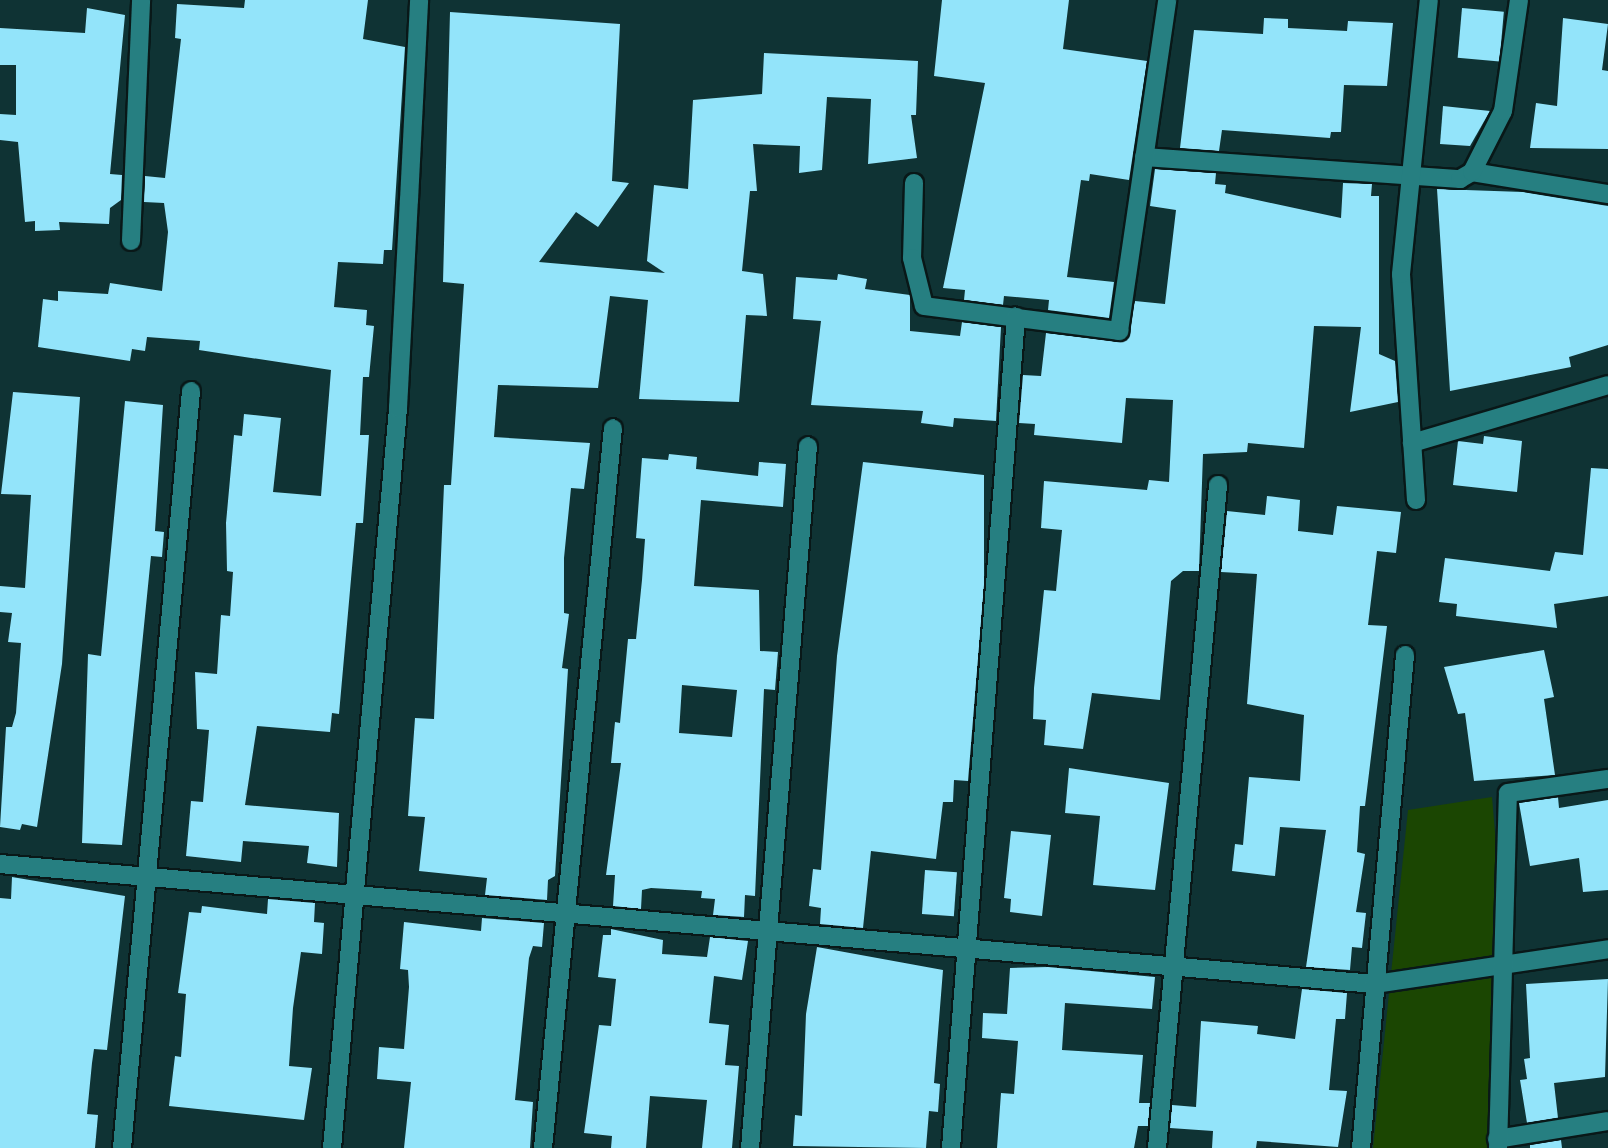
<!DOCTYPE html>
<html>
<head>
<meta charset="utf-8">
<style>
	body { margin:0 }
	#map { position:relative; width:1608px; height:1148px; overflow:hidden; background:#0f3334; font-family:Bitter,serif }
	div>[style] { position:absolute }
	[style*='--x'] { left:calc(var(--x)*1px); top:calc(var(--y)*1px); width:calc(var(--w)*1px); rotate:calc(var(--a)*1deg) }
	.green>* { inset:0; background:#1b4602 }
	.building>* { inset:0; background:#93e4fa; transform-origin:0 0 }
	.roads { filter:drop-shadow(2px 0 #091818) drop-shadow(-2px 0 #091818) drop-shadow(0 2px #091818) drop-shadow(0 -2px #091818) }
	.minor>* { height:18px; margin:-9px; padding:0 9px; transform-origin:9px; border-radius:9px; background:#267f81 }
	.tertiary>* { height:18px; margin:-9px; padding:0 9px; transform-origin:9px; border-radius:9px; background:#267f81 }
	span { translate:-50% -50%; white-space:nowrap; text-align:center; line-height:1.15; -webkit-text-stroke:7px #04292a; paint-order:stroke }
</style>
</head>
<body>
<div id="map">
	<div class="green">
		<div style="clip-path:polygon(1492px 797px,1497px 856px,1492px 1148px,1373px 1148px,1408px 810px)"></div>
	</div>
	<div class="building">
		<div style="clip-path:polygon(245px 0,368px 0,363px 39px,405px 47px,392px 250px,384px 250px,383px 264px,338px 262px,334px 307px,367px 310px,366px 325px,374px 326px,369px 377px,363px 377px,360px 435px,369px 435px,363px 523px,356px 523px,339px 714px,332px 713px,330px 732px,257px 726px,245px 805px,339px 813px,337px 867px,307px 863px,309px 846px,243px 841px,241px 862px,186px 856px,191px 801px,203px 802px,209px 730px,197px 729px,195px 672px,217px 674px,221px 615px,230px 616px,233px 572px,227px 571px,226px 523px,234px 435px,242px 436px,244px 414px,281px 418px,273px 492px,321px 496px,331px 370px,199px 350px,200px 341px,147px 337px,145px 351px,132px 349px,130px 361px,38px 347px,43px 299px,58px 301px,58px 291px,108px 294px,110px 283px,162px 291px,168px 232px,164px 203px,144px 202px,145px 176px,165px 178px,181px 39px,175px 38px,177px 4px,244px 8px)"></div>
		<div style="clip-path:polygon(942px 0,1069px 0,1063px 49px,1147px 61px,1129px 180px,1090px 174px,1089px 181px,1081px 180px,1067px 277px,1114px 282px,1109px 318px,1048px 310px,1049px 300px,1004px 296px,1003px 305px,964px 300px,965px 290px,943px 288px,985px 83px,934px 76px)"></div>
		<div style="clip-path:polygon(87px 8px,125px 15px,110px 174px,122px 175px,121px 200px,110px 208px,109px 224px,59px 222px,60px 230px,35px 231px,35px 221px,25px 222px,18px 142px,0 140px,0 114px,16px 115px,16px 65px,0 65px,0 28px,85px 33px)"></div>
		<div style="left:1462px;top:8px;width:42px;height:50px;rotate:5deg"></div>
		<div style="clip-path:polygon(450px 12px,620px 24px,612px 181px,629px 183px,598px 227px,576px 212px,539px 262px,665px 273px,647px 261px,654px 185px,688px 189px,693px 100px,762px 94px,764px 53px,918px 61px,916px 115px,911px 115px,917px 158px,868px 164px,871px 99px,827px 97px,822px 170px,799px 173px,800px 146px,753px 144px,757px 191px,750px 191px,742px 271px,763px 274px,767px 316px,746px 315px,739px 402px,639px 399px,648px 300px,610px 296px,598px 388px,498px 385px,494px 437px,590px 443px,584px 489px,571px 488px,564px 558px,564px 613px,569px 614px,562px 668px,568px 669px,555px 876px,548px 880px,547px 900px,485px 895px,487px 878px,419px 871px,425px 817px,408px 816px,415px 718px,434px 719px,444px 485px,451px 485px,464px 284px,443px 282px)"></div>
		<div style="clip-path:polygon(1264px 18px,1288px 19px,1288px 28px,1347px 31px,1348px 21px,1393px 23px,1387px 86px,1344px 85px,1341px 132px,1331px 132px,1330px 138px,1222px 130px,1219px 151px,1180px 148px,1194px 30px,1263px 34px)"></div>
		<div style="clip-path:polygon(1563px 18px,1608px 24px,1602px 70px,1608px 71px,1608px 149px,1530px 148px,1536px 103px,1557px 106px)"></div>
		<div style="clip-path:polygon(1443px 106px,1490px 111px,1470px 146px,1440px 144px)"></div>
		<div style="clip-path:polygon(1155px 169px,1216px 173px,1215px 184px,1226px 185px,1225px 193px,1341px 218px,1343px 183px,1372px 184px,1371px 196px,1379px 196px,1379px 354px,1395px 361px,1398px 402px,1350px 412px,1361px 327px,1314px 326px,1304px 448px,1248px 443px,1247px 452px,1203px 454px,1199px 571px,1183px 571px,1171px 581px,1160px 700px,1092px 693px,1083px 749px,1044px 745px,1046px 720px,1033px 719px,1034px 688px,1044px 590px,1056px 591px,1062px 530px,1041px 528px,1044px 481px,1147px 490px,1149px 480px,1169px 482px,1173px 400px,1126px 398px,1122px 443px,1034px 435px,1035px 424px,1019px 423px,1023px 375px,1041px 376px,1046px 333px,1123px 342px,1135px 301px,1165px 304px,1176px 210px,1150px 206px)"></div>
		<div style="clip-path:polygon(1437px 189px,1523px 192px,1608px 206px,1608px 345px,1569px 357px,1571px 367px,1450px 391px)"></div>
		<div style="clip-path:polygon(838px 274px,867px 279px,865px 289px,910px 295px,910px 331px,960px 336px,962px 322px,1001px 327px,996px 421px,954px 418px,953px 427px,921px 423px,923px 411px,811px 405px,821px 321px,793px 319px,796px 277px,837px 280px)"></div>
		<div style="clip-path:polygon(13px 392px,80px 397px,62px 664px,37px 827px,22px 824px,20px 830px,0 827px,6px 727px,12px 727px,16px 713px,21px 643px,8px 642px,12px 613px,0 612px,0 586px,25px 588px,31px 495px,1px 494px)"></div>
		<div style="clip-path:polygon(125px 401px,163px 405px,155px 531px,164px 532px,162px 557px,151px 556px,122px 845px,82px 843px,88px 654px,101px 656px)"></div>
		<div style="clip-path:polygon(1484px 436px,1522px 441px,1517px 492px,1453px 485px,1458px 441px,1483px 444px)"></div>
		<div style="clip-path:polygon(evenodd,669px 454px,697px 457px,696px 469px,758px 476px,759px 462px,786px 464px,783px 507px,701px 500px,694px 586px,759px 590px,760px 651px,778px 652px,775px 690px,764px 689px,755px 896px,745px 895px,744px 917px,713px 915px,715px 899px,701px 898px,702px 891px,651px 888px,642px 890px,641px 909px,613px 906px,615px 875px,606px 875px,621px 763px,611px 763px,615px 722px,620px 723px,628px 639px,636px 639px,642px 580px,645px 539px,636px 538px,642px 458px,668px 460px,669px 454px,682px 685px,737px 690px,732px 737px,679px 733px,682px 685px)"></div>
		<div style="clip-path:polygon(863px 462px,984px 475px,984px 585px,968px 781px,954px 780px,953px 802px,943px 802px,936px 859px,871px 851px,863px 928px,820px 924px,821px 908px,809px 906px,813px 869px,821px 870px,837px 656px)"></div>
		<div style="clip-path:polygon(1591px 468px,1608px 469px,1608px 596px,1554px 604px,1557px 628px,1456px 616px,1457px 604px,1439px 602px,1445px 558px,1550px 571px,1555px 552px,1583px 555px)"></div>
		<div style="clip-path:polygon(1267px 496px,1300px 500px,1298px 531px,1333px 535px,1337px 506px,1401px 512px,1396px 553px,1377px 551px,1368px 625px,1387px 626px,1365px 806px,1360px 806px,1357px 852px,1365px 854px,1356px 912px,1366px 913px,1362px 948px,1352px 947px,1350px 970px,1306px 967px,1326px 830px,1280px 827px,1275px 876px,1232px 871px,1235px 844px,1243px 845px,1249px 777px,1300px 781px,1304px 715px,1247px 704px,1257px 574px,1221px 572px,1227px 511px,1265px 515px)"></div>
		<div style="clip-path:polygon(1544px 650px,1554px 697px,1544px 699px,1555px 775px,1474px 781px,1465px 713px,1458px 714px,1444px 667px)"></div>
		<div style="clip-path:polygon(1069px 768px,1169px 783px,1155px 890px,1093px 885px,1100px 816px,1065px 813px)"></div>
		<div style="clip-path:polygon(1558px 797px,1559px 808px,1608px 800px,1608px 890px,1583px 892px,1579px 858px,1530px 866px,1519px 803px)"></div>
		<div style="clip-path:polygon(1011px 831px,1051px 835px,1042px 916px,1010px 912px,1011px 899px,1004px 898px)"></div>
		<div style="left:925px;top:870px;width:32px;height:44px;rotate:4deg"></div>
		<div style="clip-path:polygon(12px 877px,125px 896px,107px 1050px,94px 1049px,92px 1063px,87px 1114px,98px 1115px,95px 1148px,0 1148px,0 898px,11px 899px)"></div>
		<div style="clip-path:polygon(268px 899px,315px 903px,314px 922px,324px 923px,322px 954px,301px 952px,293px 1008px,289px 1066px,312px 1068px,304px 1120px,169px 1106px,175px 1056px,181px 1057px,186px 994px,178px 993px,189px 912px,201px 913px,202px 906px,267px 914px)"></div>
		<div style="clip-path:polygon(482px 918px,544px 923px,542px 947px,533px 946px,529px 958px,515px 1100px,533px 1102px,530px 1148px,404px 1148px,411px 1082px,377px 1079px,379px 1047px,404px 1049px,409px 987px,408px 970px,400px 969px,404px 922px,481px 931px)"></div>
		<div style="clip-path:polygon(611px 929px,663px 940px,662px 954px,707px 957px,710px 937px,748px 941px,742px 980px,714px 976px,709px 1023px,729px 1025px,725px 1065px,739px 1066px,732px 1148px,702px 1148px,707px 1100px,650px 1096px,646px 1148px,611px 1148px,612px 1136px,584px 1133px,599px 1025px,611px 1026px,616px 979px,598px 977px,603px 935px,611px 935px)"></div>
		<div style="clip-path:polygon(817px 947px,943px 970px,934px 1083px,940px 1084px,938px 1112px,929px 1111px,926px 1148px,793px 1146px,795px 1115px,802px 1116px,806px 1014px)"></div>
		<div style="clip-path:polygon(1048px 967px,1155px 977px,1152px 1009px,1065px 1003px,1062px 1050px,1143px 1055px,1139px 1103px,1150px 1103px,1148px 1126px,1138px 1126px,1134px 1148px,997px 1148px,1001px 1093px,1014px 1094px,1018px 1041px,982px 1038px,983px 1013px,1007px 1014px,1010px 968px)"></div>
		<div style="clip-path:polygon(1608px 979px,1605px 1077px,1554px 1083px,1558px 1118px,1527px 1123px,1520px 1080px,1527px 1079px,1524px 1059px,1530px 1058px,1526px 984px)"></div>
		<div style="clip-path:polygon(1302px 989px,1347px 993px,1345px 1019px,1336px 1019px,1329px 1090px,1347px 1091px,1338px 1147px,1257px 1141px,1256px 1148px,1212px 1148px,1213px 1131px,1170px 1128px,1172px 1105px,1196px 1107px,1201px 1021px,1258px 1026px,1257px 1034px,1295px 1039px)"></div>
		<div style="clip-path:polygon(1561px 1140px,1562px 1148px,1530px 1148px,1530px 1145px)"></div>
	</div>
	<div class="roads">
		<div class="minor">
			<div style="--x:1144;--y:157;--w:317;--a:4"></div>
			<div style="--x:1460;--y:179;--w:14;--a:-30"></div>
			<div style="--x:1472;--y:172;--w:138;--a:9.2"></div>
			<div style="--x:1472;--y:172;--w:68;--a:-63.1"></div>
			<div style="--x:1503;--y:111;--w:112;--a:-81.8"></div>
			<div style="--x:914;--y:183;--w:75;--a:91.5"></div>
			<div style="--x:912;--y:258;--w:49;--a:76"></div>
			<div style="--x:924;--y:306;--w:197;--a:7.3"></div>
			<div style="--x:1119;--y:331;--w:334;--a:-81.7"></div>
			<div style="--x:409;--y:200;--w:200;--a:-87.1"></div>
			<div style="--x:131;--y:241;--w:241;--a:-87.6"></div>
			<div style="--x:1412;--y:443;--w:204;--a:-16.5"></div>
			<div style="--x:1416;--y:500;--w:226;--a:-93.8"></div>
			<div style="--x:1401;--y:274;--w:275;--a:-84.2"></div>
			<div style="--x:0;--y:864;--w:1380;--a:4.99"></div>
			<div style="--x:1375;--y:984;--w:236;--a:-8.5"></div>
			<div style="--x:1497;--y:1139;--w:112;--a:-9.2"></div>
			<div style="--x:122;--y:1148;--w:760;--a:-84.79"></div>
			<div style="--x:543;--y:1148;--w:723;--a:-84.45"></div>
			<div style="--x:750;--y:1148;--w:704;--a:-85.28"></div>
			<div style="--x:951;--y:1148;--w:834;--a:-85.53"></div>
			<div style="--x:1157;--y:1148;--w:666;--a:-84.74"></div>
			<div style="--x:1361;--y:1148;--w:495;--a:-84.9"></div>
			<div style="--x:1498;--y:1148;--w:355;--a:-88.4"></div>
			<div style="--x:1508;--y:793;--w:101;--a:-8"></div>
		</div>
		<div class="tertiary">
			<div style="--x:332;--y:1148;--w:743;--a:-84.9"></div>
			<div style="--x:398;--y:408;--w:208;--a:-87"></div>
		</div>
	</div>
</div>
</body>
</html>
